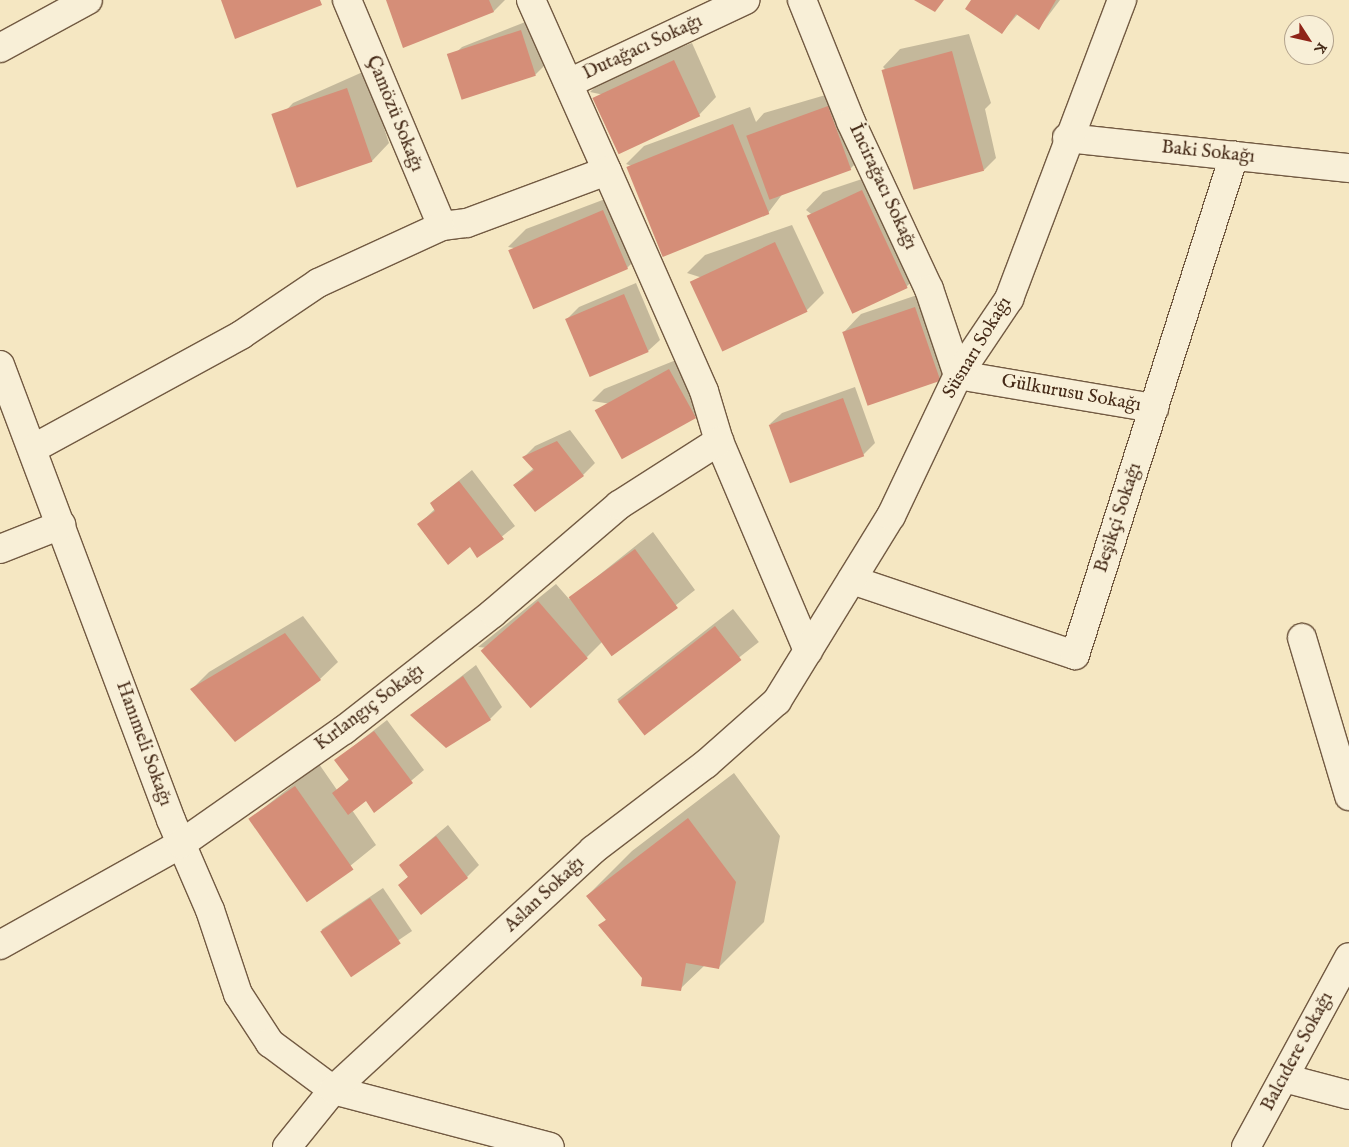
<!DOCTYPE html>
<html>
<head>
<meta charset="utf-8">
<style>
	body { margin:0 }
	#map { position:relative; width:1349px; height:1147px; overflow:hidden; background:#f5e7c2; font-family:"IM FELL English",serif }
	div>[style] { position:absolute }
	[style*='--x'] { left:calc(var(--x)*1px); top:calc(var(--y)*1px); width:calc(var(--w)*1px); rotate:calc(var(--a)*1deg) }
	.shadow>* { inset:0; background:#0003; transform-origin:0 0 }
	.building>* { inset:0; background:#d58e78; transform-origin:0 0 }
	.roads { filter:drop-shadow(1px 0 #725a42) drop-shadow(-1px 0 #725a42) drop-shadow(0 1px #725a42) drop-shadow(0 -1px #725a42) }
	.street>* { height:28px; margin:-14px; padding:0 14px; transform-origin:14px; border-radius:14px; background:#f8efd7 }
	.secondary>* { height:28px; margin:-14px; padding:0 14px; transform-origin:14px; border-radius:14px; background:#f8efd7 }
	span { translate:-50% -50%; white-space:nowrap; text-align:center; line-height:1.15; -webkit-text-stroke:4.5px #f8efd7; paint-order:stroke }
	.street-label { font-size:19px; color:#462b18 }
	.north { position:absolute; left:1284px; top:15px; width:50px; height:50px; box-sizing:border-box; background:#f8efd7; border:1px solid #b1a18b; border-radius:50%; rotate:125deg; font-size:14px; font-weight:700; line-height:20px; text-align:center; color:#462b18 }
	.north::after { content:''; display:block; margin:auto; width:18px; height:22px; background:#8f2418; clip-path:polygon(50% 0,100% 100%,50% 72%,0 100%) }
</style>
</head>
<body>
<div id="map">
	<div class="shadow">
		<div style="clip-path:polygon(387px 0,505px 0,494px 11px)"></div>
		<div style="clip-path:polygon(973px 0,1060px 0,1039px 28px,1018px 14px,1002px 32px)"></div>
		<div style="clip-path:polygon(533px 19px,547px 63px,535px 75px,450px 58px,462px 47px)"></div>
		<div style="clip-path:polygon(969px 34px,991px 103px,985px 109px,996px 158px,984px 170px,883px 67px,900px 49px)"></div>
		<div style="clip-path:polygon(692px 43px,716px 97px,699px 115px,590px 92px,608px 74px)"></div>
		<div style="clip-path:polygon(365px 71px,389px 143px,372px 161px,276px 121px,293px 103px)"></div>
		<div style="clip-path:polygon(846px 89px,868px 151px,850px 169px,784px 192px,768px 213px,626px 164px,644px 146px,750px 107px,756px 122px,764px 113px)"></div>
		<div style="clip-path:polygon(880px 173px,924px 270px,906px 287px,806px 210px,823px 192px)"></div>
		<div style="clip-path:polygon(621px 193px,645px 250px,627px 268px,508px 247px,526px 229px)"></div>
		<div style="clip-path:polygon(792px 225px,824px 293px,806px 311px,687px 273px,705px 255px)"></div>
		<div style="clip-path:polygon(636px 283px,660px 340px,648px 351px,567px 319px,579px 307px)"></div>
		<div style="clip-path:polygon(932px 290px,958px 362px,940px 380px,844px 332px,861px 314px)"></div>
		<div style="clip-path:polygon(681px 358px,707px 405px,695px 417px,592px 401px,604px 389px)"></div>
		<div style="clip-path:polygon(855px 387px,875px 443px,863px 455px,770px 424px,782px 413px)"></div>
		<div style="clip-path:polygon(570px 430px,595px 463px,583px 475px,514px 485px,534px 468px,524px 457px,535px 446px)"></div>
		<div style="clip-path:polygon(472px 470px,515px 526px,478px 556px,470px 545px,419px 524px,435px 509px,431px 503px)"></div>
		<div style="clip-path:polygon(653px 532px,695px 590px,613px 655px,603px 641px,587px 657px,478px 647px,556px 584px,569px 599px)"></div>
		<div style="left:733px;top:609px;width:42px;height:147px;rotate:52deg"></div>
		<div style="clip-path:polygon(303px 616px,338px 662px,320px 679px,192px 689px,209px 672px)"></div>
		<div style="clip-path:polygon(476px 665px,502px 707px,490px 719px,411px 715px)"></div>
		<div style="clip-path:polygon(387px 720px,424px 770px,375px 811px,366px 800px,352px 810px,376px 845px,308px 900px,250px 819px,319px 764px,337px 790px,350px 778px,336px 760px)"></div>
		<div style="clip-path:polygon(734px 773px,780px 836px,764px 922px,719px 967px,705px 965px,680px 989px,643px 978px,600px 925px,607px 919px,587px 896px,632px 851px)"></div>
		<div style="clip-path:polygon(448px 825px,479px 865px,467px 877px,399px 885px,409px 876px,400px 865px)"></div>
		<div style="left:383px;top:888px;width:52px;height:74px;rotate:56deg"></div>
	</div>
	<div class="building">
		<div style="clip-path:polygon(221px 0,320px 0,322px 5px,235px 39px)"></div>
		<div style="clip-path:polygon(386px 0,489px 0,494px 12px,403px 48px)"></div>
		<div style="clip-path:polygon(914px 0,944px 0,935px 12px)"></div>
		<div style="clip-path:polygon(971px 0,1056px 0,1039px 30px,1016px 14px,1002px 34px,965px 9px)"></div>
		<div style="left:521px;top:30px;width:48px;height:78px;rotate:72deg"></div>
		<div style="left:952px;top:51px;width:124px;height:73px;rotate:75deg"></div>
		<div style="left:674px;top:60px;width:62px;height:90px;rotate:65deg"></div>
		<div style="left:347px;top:88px;width:78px;height:80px;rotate:71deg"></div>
		<div style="left:828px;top:106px;width:68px;height:87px;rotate:70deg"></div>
		<div style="left:733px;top:124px;width:97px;height:115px;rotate:68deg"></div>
		<div style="left:862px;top:190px;width:108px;height:61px;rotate:65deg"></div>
		<div style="left:603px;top:210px;width:64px;height:103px;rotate:67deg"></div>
		<div style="left:775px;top:242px;width:77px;height:94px;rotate:65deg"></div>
		<div style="left:624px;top:294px;width:63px;height:64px;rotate:67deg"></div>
		<div style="left:915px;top:307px;width:78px;height:77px;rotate:71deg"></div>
		<div style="left:669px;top:369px;width:56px;height:85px;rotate:61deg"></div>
		<div style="left:843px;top:398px;width:62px;height:79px;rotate:70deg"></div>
		<div style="clip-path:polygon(557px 441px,584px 476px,535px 512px,513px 485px,534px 470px,522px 457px)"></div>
		<div style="clip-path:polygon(459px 481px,504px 539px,477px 558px,470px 547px,448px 565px,417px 524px,435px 511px,430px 503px)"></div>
		<div style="left:635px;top:549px;width:73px;height:82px;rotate:54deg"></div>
		<div style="left:538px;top:601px;width:76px;height:76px;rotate:49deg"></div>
		<div style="left:715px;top:626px;width:43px;height:123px;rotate:52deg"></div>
		<div style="clip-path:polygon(285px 633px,321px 680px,235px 742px,190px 689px)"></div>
		<div style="clip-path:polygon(463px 676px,491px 720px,446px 748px,410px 715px)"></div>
		<div style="clip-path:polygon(374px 731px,413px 783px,374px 813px,366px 801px,348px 815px,332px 793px,349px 780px,334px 760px)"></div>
		<div style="left:295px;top:786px;width:102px;height:57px;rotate:55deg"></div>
		<div style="clip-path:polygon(688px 818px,736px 882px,719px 969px,686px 963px,681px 991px,641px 986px,642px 978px,598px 925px,606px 920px,586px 896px)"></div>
		<div style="clip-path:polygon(436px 836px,468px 878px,421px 915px,398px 885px,408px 877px,399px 865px)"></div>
		<div style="left:370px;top:898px;width:55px;height:60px;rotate:56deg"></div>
	</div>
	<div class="roads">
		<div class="street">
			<div style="--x:347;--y:0;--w:245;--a:67.2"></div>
			<div style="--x:531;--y:0;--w:187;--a:66"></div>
			<div style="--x:802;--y:0;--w:131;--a:68.1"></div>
			<div style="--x:851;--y:122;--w:184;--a:65"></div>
			<div style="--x:929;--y:289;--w:91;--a:71.4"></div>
			<div style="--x:958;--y:375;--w:199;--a:9.6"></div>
			<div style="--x:0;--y:48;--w:100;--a:-28.6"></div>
			<div style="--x:569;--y:83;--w:195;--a:-25.2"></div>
			<div style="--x:1067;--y:138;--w:284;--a:6.1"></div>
			<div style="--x:0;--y:365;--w:486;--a:69.4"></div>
			<div style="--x:171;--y:820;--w:98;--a:66.6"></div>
			<div style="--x:210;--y:910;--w:89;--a:71.6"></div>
			<div style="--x:238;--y:994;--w:59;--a:56.9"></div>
			<div style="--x:270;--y:1043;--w:79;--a:36.7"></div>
			<div style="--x:333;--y:1090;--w:224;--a:14.7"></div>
			<div style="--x:34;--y:448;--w:236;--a:-28.6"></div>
			<div style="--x:241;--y:335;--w:93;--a:-34"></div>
			<div style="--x:318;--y:283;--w:136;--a:-24.7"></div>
			<div style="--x:442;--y:226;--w:25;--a:-7"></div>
			<div style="--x:467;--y:223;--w:149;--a:-20.4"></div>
			<div style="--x:607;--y:171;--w:240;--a:66.2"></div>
			<div style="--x:704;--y:391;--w:52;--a:73.3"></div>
			<div style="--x:719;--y:441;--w:228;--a:67"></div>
			<div style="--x:0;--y:549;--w:66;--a:-21.5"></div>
			<div style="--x:852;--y:580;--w:235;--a:18.6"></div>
			<div style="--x:1075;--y:655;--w:524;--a:-72.33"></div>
			<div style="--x:1302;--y:638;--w:165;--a:73.4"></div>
			<div style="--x:0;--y:945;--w:207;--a:-29.2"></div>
			<div style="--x:181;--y:844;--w:199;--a:-35"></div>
			<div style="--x:344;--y:730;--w:189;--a:-38.1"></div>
			<div style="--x:493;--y:613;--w:166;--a:-40.6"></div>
			<div style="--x:619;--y:505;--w:119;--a:-32.6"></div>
			<div style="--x:1284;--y:1078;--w:67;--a:14.7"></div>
		</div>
		<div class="secondary">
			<div style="--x:287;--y:1147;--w:73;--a:-51.1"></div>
			<div style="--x:333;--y:1090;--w:354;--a:-42.7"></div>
			<div style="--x:593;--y:850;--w:142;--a:-37.3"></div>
			<div style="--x:706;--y:764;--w:95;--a:-41.6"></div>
			<div style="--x:777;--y:701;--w:217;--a:-58.4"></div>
			<div style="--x:891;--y:516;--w:156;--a:-64.6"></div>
			<div style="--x:958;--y:375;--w:92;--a:-56.1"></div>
			<div style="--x:1009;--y:299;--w:320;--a:-69.3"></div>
			<div style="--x:1246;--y:1147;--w:216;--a:-61.5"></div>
		</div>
	</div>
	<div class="street-label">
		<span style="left:643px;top:48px;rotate:-25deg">Dutağacı Sokağı</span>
		<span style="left:394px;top:114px;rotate:68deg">Çamözü Sokağı</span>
		<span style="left:1208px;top:153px;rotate:6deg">Baki Sokağı</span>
		<span style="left:882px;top:187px;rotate:65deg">İncirağacı Sokağı</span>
		<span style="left:978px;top:348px;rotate:-59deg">Süsnarı Sokağı</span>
		<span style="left:1071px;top:394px;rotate:10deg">Gülkurusu Sokağı</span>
		<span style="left:1119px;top:518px;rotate:-72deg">Beşikçi Sokağı</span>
		<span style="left:370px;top:708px;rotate:-37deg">Kırlangıç Sokağı</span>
		<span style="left:143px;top:744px;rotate:70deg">Hanımeli Sokağı</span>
		<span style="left:545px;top:895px;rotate:-43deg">Aslan Sokağı</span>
		<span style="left:1298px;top:1052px;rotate:-62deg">Balcıdere Sokağı</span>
	</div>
	<div class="north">K</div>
</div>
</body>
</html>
